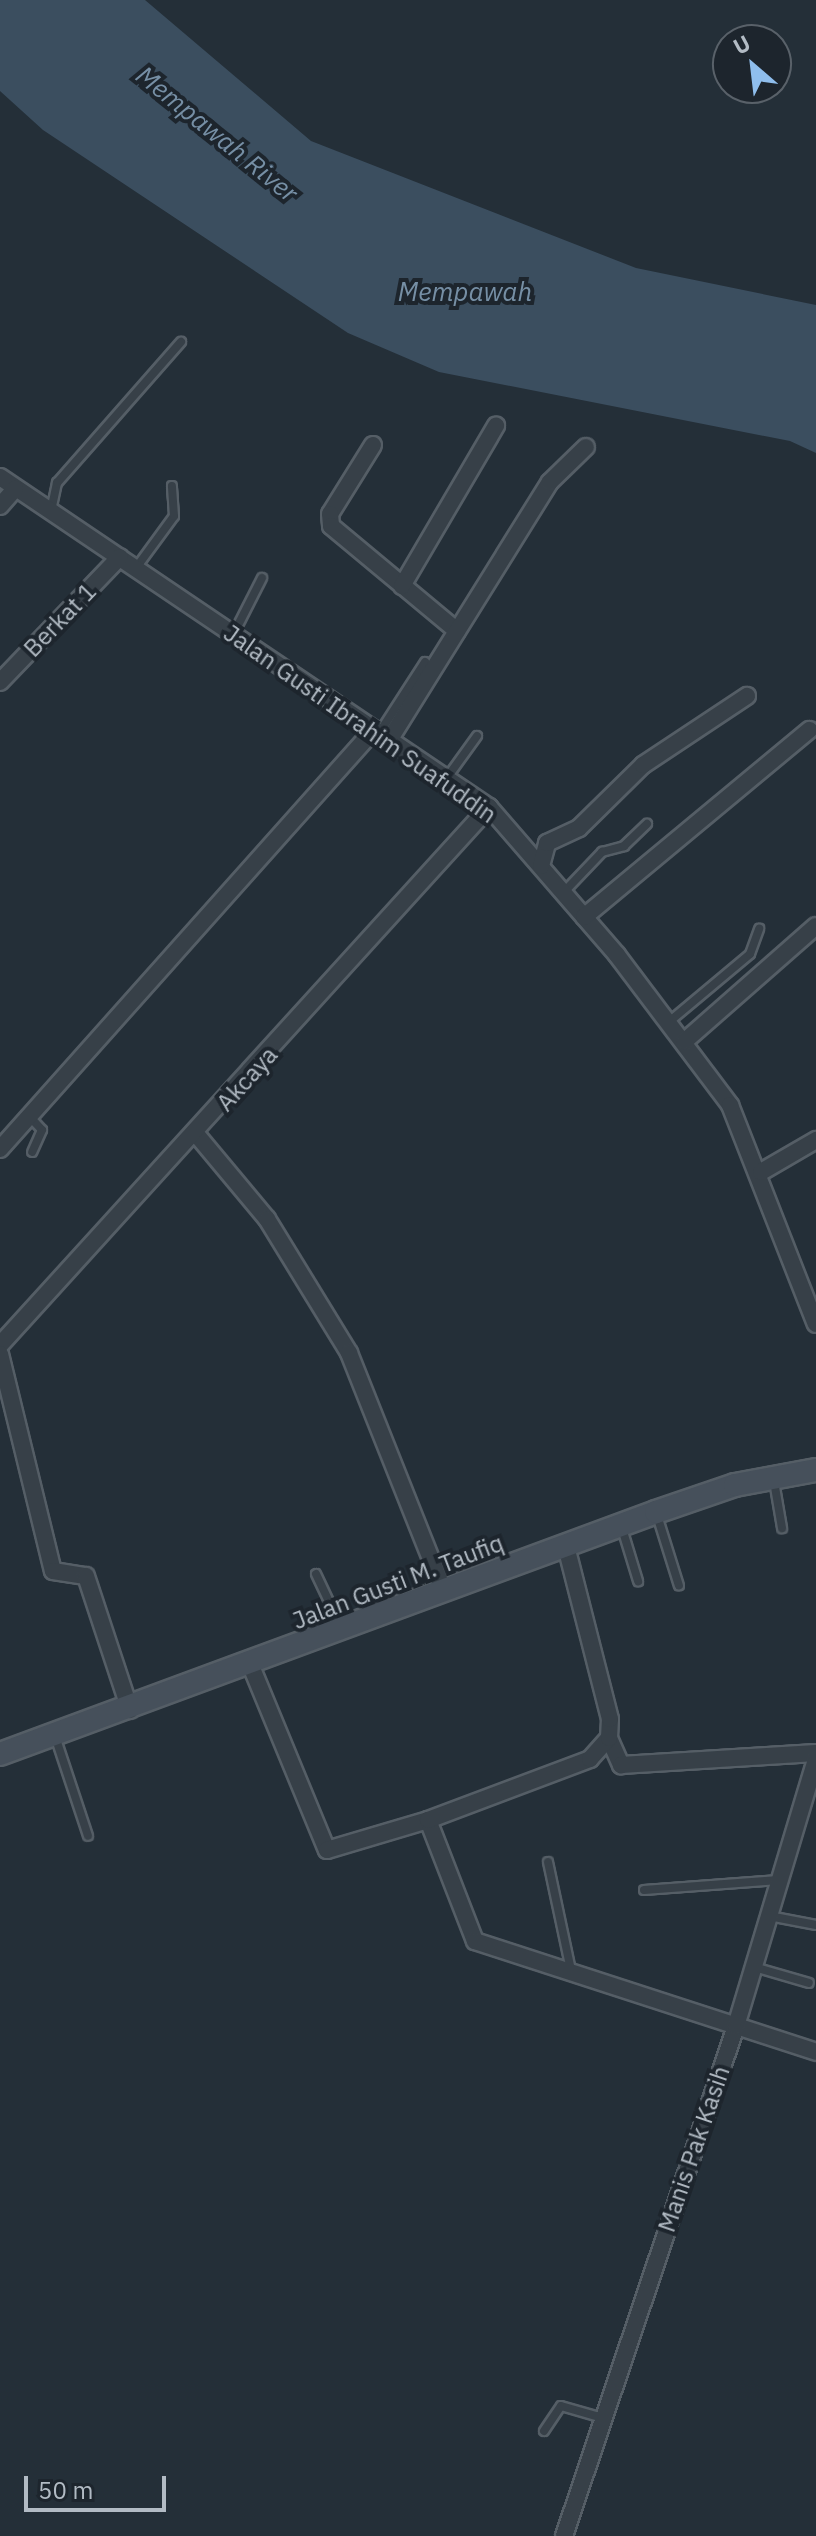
<!DOCTYPE html>
<html>
<head>
<meta charset="utf-8">
<style>
	body { margin:0 }
	#map { position:relative; width:816px; height:2536px; overflow:hidden; background:#242f38; font-family:"IBM Plex Sans",sans-serif }
	div>[style] { position:absolute }
	[style*='--x'] { left:calc(var(--x)*1px); top:calc(var(--y)*1px); width:calc(var(--w)*1px); rotate:calc(var(--a)*1deg) }
	.water>* { inset:0; background:#3b4e5f }
	.roads { filter:drop-shadow(2px 0 #555e66) drop-shadow(-2px 0 #555e66) drop-shadow(0 2px #555e66) drop-shadow(0 -2px #555e66) }
	.lane>* { height:8px; margin:-4px; padding:0 4px; transform-origin:4px; border-radius:4px; background:#374048 }
	.street>* { height:16px; margin:-8px; padding:0 8px; transform-origin:8px; border-radius:8px; background:#374048 }
	.secondary>* { height:22px; margin:-11px; padding:0 11px; transform-origin:11px; border-radius:11px; background:#46505b }
	span { translate:-50% -50%; white-space:nowrap; text-align:center; line-height:1.15; -webkit-text-stroke:8px #1d252d; paint-order:stroke }
	.street-label { font-size:24px; color:#b2bbc4 }
	.water-label { font-size:26px; color:#768fa5; font-style:italic }
	.north { position:absolute; left:712px; top:24px; width:80px; height:80px; box-sizing:border-box; background:#1d252d; border:2px solid #596169; border-radius:50%; rotate:332deg; font-size:22px; font-weight:700; line-height:32px; text-align:center; color:#b2bbc4 }
	.north::after { content:''; display:block; margin:auto; width:28px; height:36px; background:#8fbeed; clip-path:polygon(50% 0,100% 100%,50% 72%,0 100%) }
	.scale { position:absolute; left:24px; top:2476px; width:142px; height:36px; box-sizing:border-box; border:4px solid #b2bbc4; border-top:0; padding-left:10px; font-size:24px; line-height:28px; white-space:nowrap; color:#b2bbc4; -webkit-text-stroke:6px #1d252d; paint-order:stroke }
</style>
</head>
<body>
<div id="map">
	<div class="water">
		<div style="clip-path:polygon(0 0,145px 0,311px 141px,636px 268px,816px 305px,816px 453px,790px 441px,439px 372px,348px 333px,43px 130px,0 91px)"></div>
	</div>
	<div class="roads">
		<div class="lane">
			<div style="--x:51;--y:511;--w:29;--a:-78"></div>
			<div style="--x:57;--y:483;--w:188;--a:-48.7"></div>
			<div style="--x:136;--y:568;--w:64;--a:-53.8"></div>
			<div style="--x:174;--y:516;--w:30;--a:-94"></div>
			<div style="--x:233;--y:635;--w:64;--a:-63"></div>
			<div style="--x:378;--y:735;--w:87;--a:-57.2"></div>
			<div style="--x:446;--y:779;--w:53;--a:-54.2"></div>
			<div style="--x:563;--y:893;--w:57;--a:-46.4"></div>
			<div style="--x:602;--y:852;--w:23;--a:-15"></div>
			<div style="--x:624;--y:846;--w:32;--a:-44"></div>
			<div style="--x:670;--y:1021;--w:104;--a:-39.9"></div>
			<div style="--x:750;--y:954;--w:27;--a:-70"></div>
			<div style="--x:29;--y:1116;--w:19;--a:47"></div>
			<div style="--x:42;--y:1130;--w:24;--a:114"></div>
			<div style="--x:774;--y:1481;--w:48;--a:80.3"></div>
			<div style="--x:656;--y:1512;--w:77;--a:72.7"></div>
			<div style="--x:621;--y:1525;--w:59;--a:73.1"></div>
			<div style="--x:316;--y:1574;--w:59;--a:64.7"></div>
			<div style="--x:55;--y:1736;--w:105;--a:71.7"></div>
			<div style="--x:548;--y:1862;--w:110;--a:78"></div>
			<div style="--x:644;--y:1890;--w:135;--a:-4.2"></div>
			<div style="--x:769;--y:1916;--w:48;--a:10.8"></div>
			<div style="--x:754;--y:1967;--w:57;--a:16.2"></div>
			<div style="--x:544;--y:2431;--w:30;--a:-56"></div>
			<div style="--x:561;--y:2406;--w:44;--a:15.9"></div>
		</div>
		<div class="street">
			<div style="--x:373;--y:445;--w:81;--a:121.9"></div>
			<div style="--x:330;--y:514;--w:12;--a:85"></div>
			<div style="--x:331;--y:526;--w:164;--a:39.8"></div>
			<div style="--x:0;--y:477;--w:590;--a:34.01"></div>
			<div style="--x:489;--y:807;--w:196;--a:49.1"></div>
			<div style="--x:617;--y:955;--w:188;--a:53"></div>
			<div style="--x:730;--y:1105;--w:235;--a:68.6"></div>
			<div style="--x:0;--y:506;--w:23;--a:-49"></div>
			<div style="--x:402;--y:586;--w:186;--a:-59.6"></div>
			<div style="--x:0;--y:682;--w:173;--a:-46.2"></div>
			<div style="--x:388;--y:742;--w:306;--a:-58.1"></div>
			<div style="--x:550;--y:482;--w:50;--a:-44.2"></div>
			<div style="--x:541;--y:866;--w:24;--a:-75"></div>
			<div style="--x:547;--y:843;--w:35;--a:-25"></div>
			<div style="--x:579;--y:828;--w:90;--a:-44.5"></div>
			<div style="--x:643;--y:765;--w:125;--a:-33.6"></div>
			<div style="--x:584;--y:917;--w:293;--a:-39.7"></div>
			<div style="--x:685;--y:1041;--w:174;--a:-41.3"></div>
			<div style="--x:197;--y:1135;--w:109;--a:50.2"></div>
			<div style="--x:267;--y:1219;--w:157;--a:58.5"></div>
			<div style="--x:349;--y:1353;--w:257;--a:68.3"></div>
			<div style="--x:0;--y:1149;--w:559;--a:-48.26"></div>
			<div style="--x:761;--y:1172;--w:64;--a:-30.2"></div>
			<div style="--x:0;--y:1345;--w:727;--a:-47.73"></div>
			<div style="--x:0;--y:1354;--w:223;--a:76.3"></div>
			<div style="--x:53;--y:1571;--w:33;--a:9"></div>
			<div style="--x:86;--y:1576;--w:141;--a:71.8"></div>
			<div style="--x:251;--y:1666;--w:199;--a:67.6"></div>
			<div style="--x:327;--y:1850;--w:105;--a:-16.5"></div>
			<div style="--x:428;--y:1820;--w:130;--a:68.8"></div>
			<div style="--x:475;--y:1941;--w:359;--a:18"></div>
			<div style="--x:609;--y:1738;--w:30;--a:66"></div>
			<div style="--x:621;--y:1765;--w:195;--a:-3.5"></div>
			<div style="--x:428;--y:1820;--w:173;--a:-20.6"></div>
			<div style="--x:590;--y:1759;--w:28;--a:-48"></div>
			<div style="--x:609;--y:1738;--w:19;--a:-87"></div>
			<div style="--x:610;--y:1719;--w:179;--a:-104.3"></div>
			<div style="--x:564;--y:2536;--w:538;--a:-71.36"></div>
			<div style="--x:736;--y:2026;--w:279;--a:-73.3"></div>
		</div>
		<div class="secondary">
			<div style="--x:0;--y:1754;--w:699;--a:-20.25"></div>
			<div style="--x:656;--y:1512;--w:83;--a:-18.9"></div>
			<div style="--x:735;--y:1485;--w:82;--a:-10.5"></div>
		</div>
	</div>
	<div class="street-label">
		<span style="left:60px;top:620px;rotate:-46deg">Berkat 1</span>
		<span style="left:360px;top:724px;rotate:35deg">Jalan Gusti Ibrahim Suafuddin</span>
		<span style="left:247px;top:1079px;rotate:-48deg">Akcaya</span>
		<span style="left:398px;top:1582px;rotate:-21deg">Jalan Gusti M. Taufiq</span>
		<span style="left:694px;top:2149px;rotate:-71deg">Manis Pak Kasih</span>
	</div>
	<div class="water-label">
		<span style="left:217px;top:134px;rotate:39deg">Mempawah River</span>
		<span style="left:465px;top:292px">Mempawah</span>
	</div>
	<div class="north">U</div>
	<div class="scale">50 m</div>
</div>
</body>
</html>
